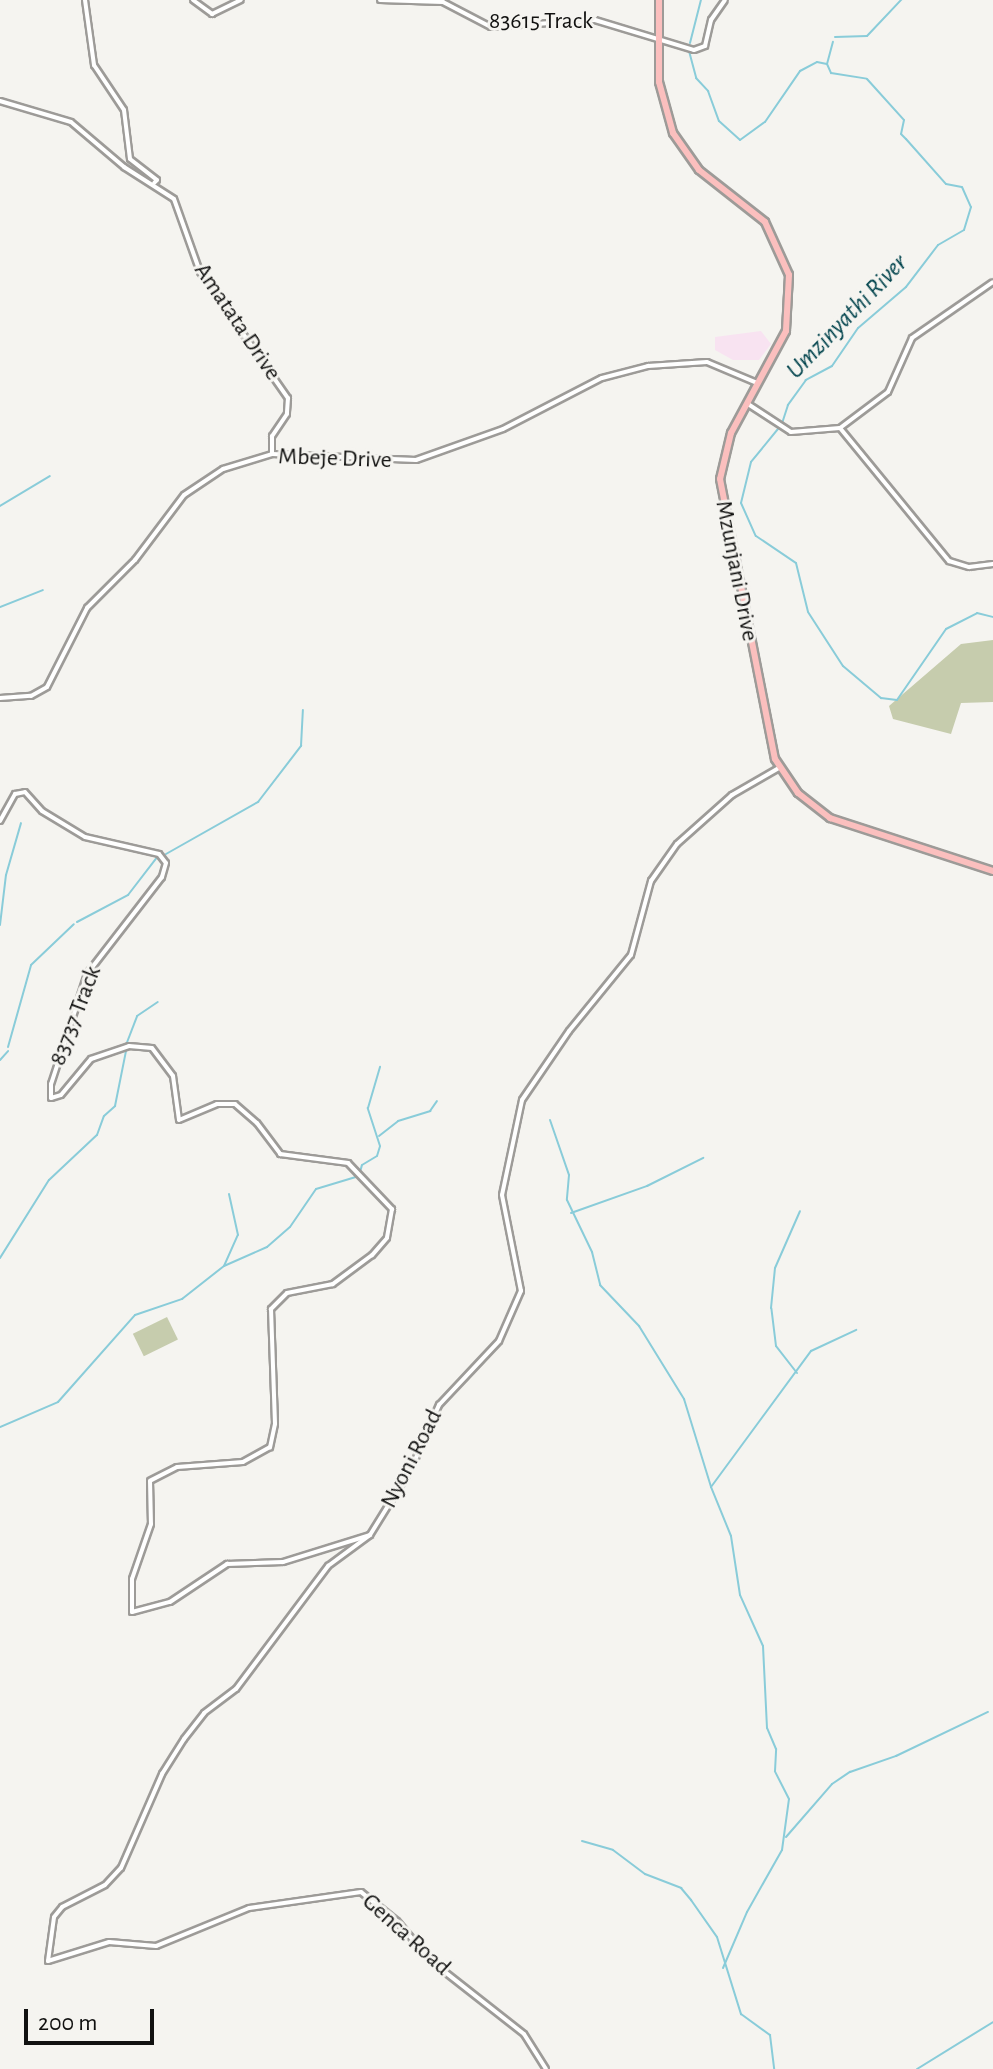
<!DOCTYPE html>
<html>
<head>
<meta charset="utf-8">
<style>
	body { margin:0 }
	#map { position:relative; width:993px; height:2069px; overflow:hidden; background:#f5f4f0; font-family:"Alegreya Sans",sans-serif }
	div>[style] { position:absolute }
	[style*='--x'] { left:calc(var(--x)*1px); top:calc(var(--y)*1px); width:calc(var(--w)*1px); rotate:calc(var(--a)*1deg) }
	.industrial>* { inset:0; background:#f8e3f1 }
	.green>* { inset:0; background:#c6ccad; transform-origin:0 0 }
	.stream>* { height:2px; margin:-1px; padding:0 1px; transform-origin:1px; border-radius:1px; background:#89ccd9 }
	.roads { filter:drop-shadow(2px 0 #9d9b98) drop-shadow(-2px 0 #9d9b98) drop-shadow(0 2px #9d9b98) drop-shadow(0 -2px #9d9b98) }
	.minor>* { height:4px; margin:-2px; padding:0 2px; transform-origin:2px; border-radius:2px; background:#fff }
	.major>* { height:6px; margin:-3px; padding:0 3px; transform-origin:3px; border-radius:3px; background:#fbbfbe }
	span { translate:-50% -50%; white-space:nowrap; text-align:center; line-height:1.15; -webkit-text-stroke:6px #f5f4f0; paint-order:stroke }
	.street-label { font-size:24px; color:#111110 }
	.water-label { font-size:26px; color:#02444d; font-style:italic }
	.scale { position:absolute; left:24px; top:2009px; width:130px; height:36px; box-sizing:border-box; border:4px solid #111110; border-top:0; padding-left:10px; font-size:24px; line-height:28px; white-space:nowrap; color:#111110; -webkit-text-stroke:6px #f5f4f0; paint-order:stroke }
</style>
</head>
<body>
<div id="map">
	<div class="industrial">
		<div style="clip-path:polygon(761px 331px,771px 344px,759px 360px,733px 360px,715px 350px,715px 337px)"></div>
	</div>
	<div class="green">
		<div style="clip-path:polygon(993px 640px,993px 702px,961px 703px,951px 734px,893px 719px,889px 706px,961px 644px)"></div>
		<div style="left:167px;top:1317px;width:25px;height:38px;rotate:64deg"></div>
	</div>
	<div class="stream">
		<div style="--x:835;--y:37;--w:32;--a:-2"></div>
		<div style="--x:867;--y:36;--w:50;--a:-46.6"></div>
		<div style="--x:690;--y:43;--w:44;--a:-75.7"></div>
		<div style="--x:689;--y:51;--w:28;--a:75"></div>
		<div style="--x:696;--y:78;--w:18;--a:47"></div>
		<div style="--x:708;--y:91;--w:32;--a:70"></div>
		<div style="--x:719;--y:121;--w:28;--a:42"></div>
		<div style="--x:740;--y:140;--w:31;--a:-36"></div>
		<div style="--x:765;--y:122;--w:62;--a:-55.5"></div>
		<div style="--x:800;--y:71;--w:19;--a:-28"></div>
		<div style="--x:817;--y:62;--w:10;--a:11"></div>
		<div style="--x:827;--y:64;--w:10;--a:66"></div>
		<div style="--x:831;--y:73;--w:36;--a:9"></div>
		<div style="--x:867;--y:79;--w:55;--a:47.9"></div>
		<div style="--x:904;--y:120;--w:14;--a:102"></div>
		<div style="--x:901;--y:134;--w:7;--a:45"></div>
		<div style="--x:906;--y:139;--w:60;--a:48.4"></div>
		<div style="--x:946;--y:184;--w:16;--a:11"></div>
		<div style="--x:962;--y:187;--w:22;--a:66"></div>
		<div style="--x:971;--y:207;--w:24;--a:107"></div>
		<div style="--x:964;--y:230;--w:30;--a:150"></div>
		<div style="--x:938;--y:245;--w:53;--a:127.3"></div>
		<div style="--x:906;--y:287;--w:63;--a:139.5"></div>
		<div style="--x:858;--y:328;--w:46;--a:124.4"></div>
		<div style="--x:832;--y:366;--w:30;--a:152"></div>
		<div style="--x:806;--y:380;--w:31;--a:126"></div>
		<div style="--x:788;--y:405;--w:20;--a:108"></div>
		<div style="--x:782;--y:424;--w:49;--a:129.2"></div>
		<div style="--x:751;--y:462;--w:42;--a:103.7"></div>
		<div style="--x:741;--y:503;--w:36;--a:66"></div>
		<div style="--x:756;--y:536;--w:48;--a:34"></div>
		<div style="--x:796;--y:563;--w:50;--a:76.2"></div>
		<div style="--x:808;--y:612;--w:64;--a:57.1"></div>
		<div style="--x:843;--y:666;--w:50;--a:40.1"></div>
		<div style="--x:881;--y:698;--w:16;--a:7"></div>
		<div style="--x:897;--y:700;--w:86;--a:-55.4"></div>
		<div style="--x:946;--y:629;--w:35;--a:-27"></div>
		<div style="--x:977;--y:613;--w:16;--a:14"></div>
		<div style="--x:827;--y:64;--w:23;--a:-75"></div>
		<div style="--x:0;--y:506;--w:58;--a:-31"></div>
		<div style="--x:0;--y:607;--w:46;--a:-21.6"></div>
		<div style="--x:166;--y:854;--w:106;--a:-29.5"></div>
		<div style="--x:258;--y:802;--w:71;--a:-52.5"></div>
		<div style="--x:301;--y:746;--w:36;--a:-87"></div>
		<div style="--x:77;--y:922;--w:58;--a:-27.9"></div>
		<div style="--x:128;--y:895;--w:49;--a:-52.4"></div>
		<div style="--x:0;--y:925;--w:50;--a:-83.2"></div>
		<div style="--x:6;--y:875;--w:54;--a:-73.9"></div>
		<div style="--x:126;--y:1045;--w:31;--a:-69"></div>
		<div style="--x:137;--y:1016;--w:25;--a:-34"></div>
		<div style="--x:8;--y:1047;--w:85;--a:-74.3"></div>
		<div style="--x:31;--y:965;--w:59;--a:-43.6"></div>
		<div style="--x:0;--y:1060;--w:12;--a:-48"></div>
		<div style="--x:550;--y:1120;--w:58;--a:70.9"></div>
		<div style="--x:569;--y:1175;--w:25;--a:95"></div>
		<div style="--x:567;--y:1200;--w:58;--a:64.3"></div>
		<div style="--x:592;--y:1252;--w:34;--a:76"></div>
		<div style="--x:600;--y:1285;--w:57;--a:46.4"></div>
		<div style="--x:639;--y:1326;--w:86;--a:58.3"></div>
		<div style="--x:684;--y:1399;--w:92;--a:72.9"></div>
		<div style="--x:379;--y:1136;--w:24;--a:-38"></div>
		<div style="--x:398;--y:1121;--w:34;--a:-17"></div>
		<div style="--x:430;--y:1111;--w:12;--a:-55"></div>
		<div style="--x:571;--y:1213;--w:81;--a:-19.6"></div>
		<div style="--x:647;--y:1186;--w:63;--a:-26.6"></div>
		<div style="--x:0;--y:1258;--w:92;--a:-57.9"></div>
		<div style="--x:49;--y:1180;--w:66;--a:-43.2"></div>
		<div style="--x:97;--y:1135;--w:20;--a:-70"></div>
		<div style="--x:104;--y:1116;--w:15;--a:-42"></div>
		<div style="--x:115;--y:1106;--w:56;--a:-78.7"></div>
		<div style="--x:224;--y:1266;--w:47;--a:-23.8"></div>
		<div style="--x:267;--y:1247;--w:30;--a:-41"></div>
		<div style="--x:290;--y:1227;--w:46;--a:-55.6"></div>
		<div style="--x:316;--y:1189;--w:45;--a:-16.8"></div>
		<div style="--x:359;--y:1176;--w:11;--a:-75"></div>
		<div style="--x:362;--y:1165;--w:17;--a:-31"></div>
		<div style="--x:377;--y:1156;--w:10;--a:-73"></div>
		<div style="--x:380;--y:1146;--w:40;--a:-108"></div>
		<div style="--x:368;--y:1108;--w:43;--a:-73.7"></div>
		<div style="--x:797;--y:1373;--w:34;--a:-128"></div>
		<div style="--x:776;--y:1346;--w:38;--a:-97"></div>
		<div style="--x:771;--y:1308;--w:40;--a:-84.3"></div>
		<div style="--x:775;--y:1268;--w:62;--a:-66.3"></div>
		<div style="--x:0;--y:1427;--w:63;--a:-23.3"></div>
		<div style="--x:58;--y:1402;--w:116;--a:-48.5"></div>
		<div style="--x:135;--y:1315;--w:50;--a:-18.8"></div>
		<div style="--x:182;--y:1299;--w:53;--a:-38.2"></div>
		<div style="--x:224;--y:1266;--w:34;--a:-66"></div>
		<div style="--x:238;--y:1235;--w:42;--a:-102.4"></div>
		<div style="--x:786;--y:1837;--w:70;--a:-49"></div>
		<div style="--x:832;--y:1784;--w:22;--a:-34"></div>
		<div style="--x:850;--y:1772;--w:49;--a:-19.2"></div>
		<div style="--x:896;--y:1756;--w:102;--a:-25.6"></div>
		<div style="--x:582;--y:1841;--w:32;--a:16"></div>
		<div style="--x:613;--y:1850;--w:40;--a:37"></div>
		<div style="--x:645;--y:1874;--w:39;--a:21"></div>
		<div style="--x:681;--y:1888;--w:16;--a:50"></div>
		<div style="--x:691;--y:1900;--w:45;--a:54.9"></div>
		<div style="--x:717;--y:1937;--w:81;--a:72.7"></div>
		<div style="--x:741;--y:2014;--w:36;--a:36"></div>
		<div style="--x:770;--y:2035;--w:34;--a:83"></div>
		<div style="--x:723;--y:1968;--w:61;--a:-66.8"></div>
		<div style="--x:747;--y:1912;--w:71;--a:-60.6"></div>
		<div style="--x:782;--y:1850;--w:51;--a:-82.2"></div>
		<div style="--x:789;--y:1799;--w:31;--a:-117"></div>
		<div style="--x:775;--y:1771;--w:22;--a:-87"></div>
		<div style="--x:776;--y:1749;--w:23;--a:-113"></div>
		<div style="--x:767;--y:1728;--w:82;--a:-92.8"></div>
		<div style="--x:763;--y:1646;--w:56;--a:-114.3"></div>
		<div style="--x:740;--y:1595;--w:60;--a:-98.7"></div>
		<div style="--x:731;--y:1536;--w:53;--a:-112.2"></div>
		<div style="--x:711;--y:1487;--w:169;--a:-53.7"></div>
		<div style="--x:811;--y:1351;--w:50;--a:-25"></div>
		<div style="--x:917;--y:2069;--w:89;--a:-31.7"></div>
	</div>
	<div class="roads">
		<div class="minor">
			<div style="--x:85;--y:0;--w:66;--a:82.1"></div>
			<div style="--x:94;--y:65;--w:54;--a:56.3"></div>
			<div style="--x:124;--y:110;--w:49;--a:83"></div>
			<div style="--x:130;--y:159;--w:34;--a:38"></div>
			<div style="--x:157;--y:180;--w:4;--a:135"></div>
			<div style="--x:193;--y:0;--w:24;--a:36"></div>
			<div style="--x:212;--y:14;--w:32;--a:-26"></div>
			<div style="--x:380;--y:0;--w:63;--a:1.8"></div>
			<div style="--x:443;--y:2;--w:54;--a:27.5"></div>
			<div style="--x:491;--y:27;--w:104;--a:-3.9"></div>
			<div style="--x:595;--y:20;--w:103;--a:16.9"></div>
			<div style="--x:694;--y:50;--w:12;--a:-20"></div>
			<div style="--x:705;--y:46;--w:27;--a:-77"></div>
			<div style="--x:711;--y:20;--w:24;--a:-55"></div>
			<div style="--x:0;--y:101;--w:74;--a:16.5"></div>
			<div style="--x:71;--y:122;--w:70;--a:40.3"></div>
			<div style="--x:124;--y:167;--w:59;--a:32.6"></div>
			<div style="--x:174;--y:199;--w:77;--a:70.4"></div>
			<div style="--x:200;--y:272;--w:154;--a:55.1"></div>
			<div style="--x:288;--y:398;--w:16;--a:94"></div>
			<div style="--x:287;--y:414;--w:27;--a:124"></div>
			<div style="--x:272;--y:436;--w:18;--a:90"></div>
			<div style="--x:748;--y:404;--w:51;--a:33.1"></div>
			<div style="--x:791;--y:432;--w:49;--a:-4.7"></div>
			<div style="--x:840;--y:428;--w:60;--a:-36.9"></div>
			<div style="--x:888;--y:392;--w:59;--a:-66"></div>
			<div style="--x:912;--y:338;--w:98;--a:-34.7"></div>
			<div style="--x:840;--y:428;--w:172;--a:50.7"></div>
			<div style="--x:949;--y:561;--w:21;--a:17"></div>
			<div style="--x:969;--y:567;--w:24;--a:-7"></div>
			<div style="--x:0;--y:698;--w:31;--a:-4"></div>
			<div style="--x:31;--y:696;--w:18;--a:-29"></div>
			<div style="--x:47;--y:687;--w:89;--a:-63.1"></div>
			<div style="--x:87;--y:608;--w:68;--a:-45"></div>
			<div style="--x:135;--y:560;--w:81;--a:-53"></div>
			<div style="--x:184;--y:495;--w:47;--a:-33.7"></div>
			<div style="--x:223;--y:469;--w:51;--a:-17"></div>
			<div style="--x:272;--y:454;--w:144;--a:2.4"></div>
			<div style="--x:416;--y:460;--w:92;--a:-19.6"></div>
			<div style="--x:503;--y:429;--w:111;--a:-27.3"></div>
			<div style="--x:602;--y:378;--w:48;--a:-14.6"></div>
			<div style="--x:648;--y:366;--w:59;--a:-3.9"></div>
			<div style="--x:707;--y:362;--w:54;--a:22.8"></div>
			<div style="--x:0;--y:821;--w:31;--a:-61"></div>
			<div style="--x:15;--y:794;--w:10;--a:-11"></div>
			<div style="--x:25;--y:792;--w:25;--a:48"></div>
			<div style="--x:42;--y:811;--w:50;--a:31.2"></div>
			<div style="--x:85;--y:837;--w:76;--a:12.9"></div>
			<div style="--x:159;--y:854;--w:11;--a:52"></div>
			<div style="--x:166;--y:863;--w:15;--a:106"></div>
			<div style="--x:162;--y:877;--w:123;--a:127.7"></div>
			<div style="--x:87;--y:974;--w:116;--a:108.1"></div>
			<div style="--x:51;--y:1084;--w:14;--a:90"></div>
			<div style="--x:51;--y:1098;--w:10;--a:-17"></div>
			<div style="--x:61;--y:1095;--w:47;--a:-50.2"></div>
			<div style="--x:91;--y:1059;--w:40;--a:-18.9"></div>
			<div style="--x:129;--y:1046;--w:23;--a:5"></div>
			<div style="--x:152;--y:1048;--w:35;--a:53"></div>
			<div style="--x:173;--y:1076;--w:44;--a:82.2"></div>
			<div style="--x:179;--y:1120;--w:41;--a:-22.8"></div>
			<div style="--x:217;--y:1104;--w:18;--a:0"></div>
			<div style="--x:235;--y:1104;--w:29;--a:41"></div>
			<div style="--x:257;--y:1123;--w:39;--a:53"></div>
			<div style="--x:280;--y:1154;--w:69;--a:7.5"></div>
			<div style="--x:348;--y:1163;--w:64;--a:46.3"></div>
			<div style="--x:392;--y:1209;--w:29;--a:100"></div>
			<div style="--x:387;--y:1238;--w:23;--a:131"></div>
			<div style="--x:372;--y:1255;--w:49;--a:143.4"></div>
			<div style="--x:333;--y:1284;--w:47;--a:168.9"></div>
			<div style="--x:287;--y:1293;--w:23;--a:135"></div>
			<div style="--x:271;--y:1309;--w:115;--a:88"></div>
			<div style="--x:275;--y:1424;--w:24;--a:102"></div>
			<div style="--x:270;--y:1447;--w:31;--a:151"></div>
			<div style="--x:243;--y:1462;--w:66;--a:175.7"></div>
			<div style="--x:177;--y:1467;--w:30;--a:153"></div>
			<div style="--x:150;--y:1481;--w:43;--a:88.7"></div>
			<div style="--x:151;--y:1524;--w:58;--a:109.1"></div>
			<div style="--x:132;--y:1579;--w:33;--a:90"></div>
			<div style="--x:132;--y:1612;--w:39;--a:-15"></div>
			<div style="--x:170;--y:1602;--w:69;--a:-33.7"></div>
			<div style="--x:227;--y:1564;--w:56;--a:-2"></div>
			<div style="--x:283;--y:1562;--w:91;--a:-17.2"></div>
			<div style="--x:546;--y:2069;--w:41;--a:-122.2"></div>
			<div style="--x:524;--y:2034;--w:118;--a:-141.9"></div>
			<div style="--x:431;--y:1961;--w:52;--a:-130.4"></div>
			<div style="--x:397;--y:1921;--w:46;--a:-141.1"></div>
			<div style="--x:361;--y:1892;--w:113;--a:171.9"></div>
			<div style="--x:249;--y:1908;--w:100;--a:157.8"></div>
			<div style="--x:156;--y:1946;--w:47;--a:-175.1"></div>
			<div style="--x:109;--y:1942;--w:64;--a:162.7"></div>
			<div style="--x:48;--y:1961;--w:44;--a:-82.2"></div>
			<div style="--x:54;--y:1917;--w:13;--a:-51"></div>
			<div style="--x:62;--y:1907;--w:48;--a:-27.1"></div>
			<div style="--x:105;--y:1885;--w:23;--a:-47"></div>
			<div style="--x:121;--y:1868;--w:103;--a:-66.4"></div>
			<div style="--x:162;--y:1774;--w:41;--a:-57.8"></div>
			<div style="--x:184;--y:1739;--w:33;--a:-52"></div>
			<div style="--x:204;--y:1713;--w:40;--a:-37"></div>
			<div style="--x:236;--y:1689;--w:154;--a:-53.2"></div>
			<div style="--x:328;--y:1566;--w:52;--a:-36.4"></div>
			<div style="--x:370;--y:1535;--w:80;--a:-58.3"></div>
			<div style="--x:412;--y:1467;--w:68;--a:-66.5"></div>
			<div style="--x:439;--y:1405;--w:88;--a:-46.8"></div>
			<div style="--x:499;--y:1341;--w:55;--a:-66.3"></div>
			<div style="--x:521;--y:1291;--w:98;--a:-101.2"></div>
			<div style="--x:502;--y:1195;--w:97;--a:-78.1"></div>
			<div style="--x:522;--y:1100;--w:83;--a:-55.7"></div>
			<div style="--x:569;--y:1031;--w:98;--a:-50.8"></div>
			<div style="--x:631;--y:955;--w:77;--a:-74.9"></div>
			<div style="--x:651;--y:881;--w:45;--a:-54.9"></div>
			<div style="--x:677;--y:844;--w:74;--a:-41.7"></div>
			<div style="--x:732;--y:795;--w:54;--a:-29.9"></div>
		</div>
		<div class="major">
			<div style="--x:659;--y:0;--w:82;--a:90"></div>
			<div style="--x:659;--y:82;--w:53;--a:74.6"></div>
			<div style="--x:673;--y:133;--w:45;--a:54.9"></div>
			<div style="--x:699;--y:170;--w:84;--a:38.2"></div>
			<div style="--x:765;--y:222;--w:58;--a:65.6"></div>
			<div style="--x:789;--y:275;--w:56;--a:93.1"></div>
			<div style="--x:786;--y:331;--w:116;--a:118.3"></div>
			<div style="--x:731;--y:433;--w:47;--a:103.4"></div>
			<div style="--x:720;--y:479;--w:285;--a:78.9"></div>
			<div style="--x:775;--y:759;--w:41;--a:55.9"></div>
			<div style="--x:798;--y:793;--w:41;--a:38"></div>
			<div style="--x:830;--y:818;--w:171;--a:18"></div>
		</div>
	</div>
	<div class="street-label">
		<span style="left:541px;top:22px">83615 Track</span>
		<span style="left:237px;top:322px;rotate:56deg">Amatata Drive</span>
		<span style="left:335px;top:459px;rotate:2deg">Mbeje Drive</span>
		<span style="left:736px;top:571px;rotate:79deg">Mzunjani Drive</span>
		<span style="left:76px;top:1016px;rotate:-69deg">83737 Track</span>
		<span style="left:412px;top:1459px;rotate:-63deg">Nyoni Road</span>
		<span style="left:406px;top:1935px;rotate:42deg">Genca Road</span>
	</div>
	<div class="water-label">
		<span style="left:847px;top:317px;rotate:-46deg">Umzinyathi River</span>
	</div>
	<div class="scale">200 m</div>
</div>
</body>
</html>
